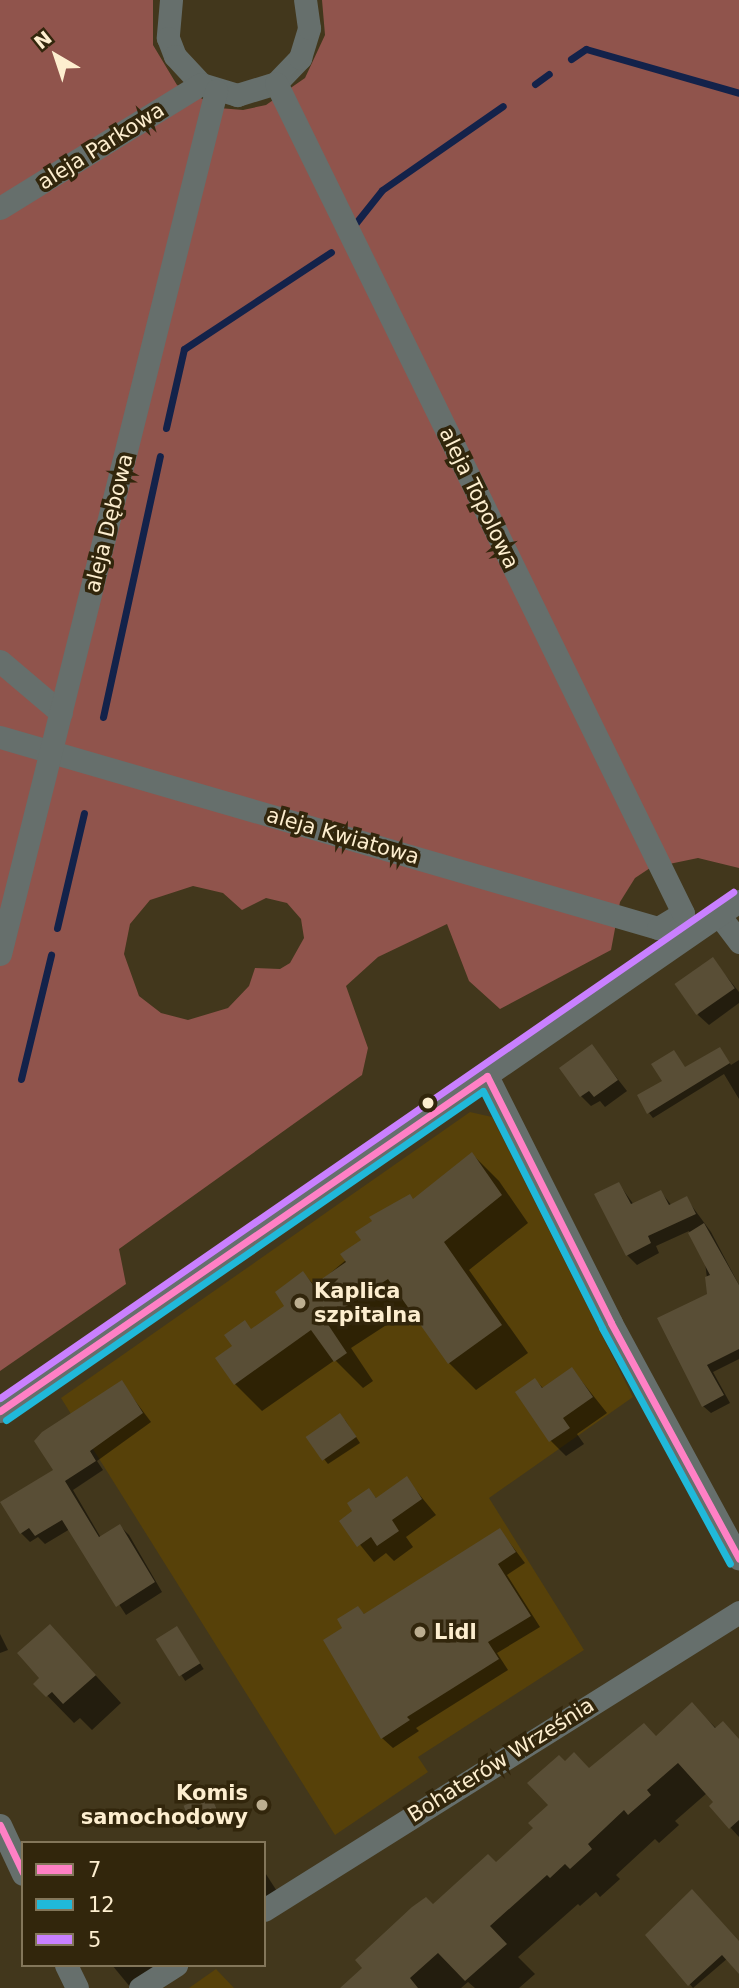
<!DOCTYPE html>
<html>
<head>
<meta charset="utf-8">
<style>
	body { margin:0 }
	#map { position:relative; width:739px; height:1988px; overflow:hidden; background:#42371c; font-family:"DejaVu Sans",sans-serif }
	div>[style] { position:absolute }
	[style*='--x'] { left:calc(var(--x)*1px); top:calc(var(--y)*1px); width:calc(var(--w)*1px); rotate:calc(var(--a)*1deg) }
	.built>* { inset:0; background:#574109 }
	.forest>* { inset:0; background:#90544c }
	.shadow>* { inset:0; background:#0007; transform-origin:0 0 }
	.stream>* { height:7px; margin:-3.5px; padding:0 3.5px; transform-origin:3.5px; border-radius:3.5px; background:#13224a }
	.building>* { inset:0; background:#594e36; transform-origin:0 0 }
	.street>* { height:23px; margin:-11.5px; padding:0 11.5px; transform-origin:11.5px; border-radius:11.5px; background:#666f6c }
	.bus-1>* { height:7px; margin:-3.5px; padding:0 3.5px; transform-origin:3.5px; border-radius:3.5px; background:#ff80c5 }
	.bus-2>* { height:7px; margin:-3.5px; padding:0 3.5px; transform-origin:3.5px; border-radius:3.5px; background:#20b9da }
	.bus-3>* { height:7px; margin:-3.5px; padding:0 3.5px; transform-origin:3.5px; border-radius:3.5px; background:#c980ff }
	.dots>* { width:19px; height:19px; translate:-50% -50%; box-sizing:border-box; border:4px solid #32260c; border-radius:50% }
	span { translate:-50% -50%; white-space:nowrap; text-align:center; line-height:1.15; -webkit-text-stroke:7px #32260c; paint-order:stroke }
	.street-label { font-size:21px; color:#fdeecf }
	.poi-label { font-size:21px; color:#fdeecf; font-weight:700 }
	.left { translate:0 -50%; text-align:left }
	.right { translate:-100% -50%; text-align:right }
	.legend { position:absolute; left:21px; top:1841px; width:245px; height:126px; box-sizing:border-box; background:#32260c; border:2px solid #83765a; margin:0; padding:9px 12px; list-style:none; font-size:21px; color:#fdeecf }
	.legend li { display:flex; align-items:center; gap:14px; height:35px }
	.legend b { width:35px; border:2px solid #83765a }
	.north { position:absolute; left:21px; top:21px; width:70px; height:70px; -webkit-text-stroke:5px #32260c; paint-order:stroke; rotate:321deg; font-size:19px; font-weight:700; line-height:28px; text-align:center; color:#fdeecf }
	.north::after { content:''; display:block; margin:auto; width:24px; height:32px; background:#fdeecf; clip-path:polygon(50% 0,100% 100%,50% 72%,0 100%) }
</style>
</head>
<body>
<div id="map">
	<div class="built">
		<div style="clip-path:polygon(470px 1112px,492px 1117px,633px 1397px,489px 1498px,584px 1650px,418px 1757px,428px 1772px,335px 1835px,61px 1398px)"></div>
		<div style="clip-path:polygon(216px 1969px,234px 1988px,189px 1988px)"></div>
	</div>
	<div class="forest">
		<div style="clip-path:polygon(evenodd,0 0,153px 0,153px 45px,177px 85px,219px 108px,243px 110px,266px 105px,305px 78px,325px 35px,322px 0,739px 0,739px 868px,698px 858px,650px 868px,635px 878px,620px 902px,611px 950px,500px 1009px,469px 981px,447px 924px,378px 957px,346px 986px,368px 1048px,362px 1075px,119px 1249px,126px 1284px,0 1371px,0 0,193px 886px,223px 893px,242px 910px,266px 898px,287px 903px,301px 919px,304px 938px,290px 963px,280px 969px,255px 968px,249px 986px,228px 1008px,188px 1020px,161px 1013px,139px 996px,124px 954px,130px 924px,150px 900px,193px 886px)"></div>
	</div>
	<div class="shadow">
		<div style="clip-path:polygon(713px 960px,739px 992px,739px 1003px,709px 1025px,698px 1015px)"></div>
		<div style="clip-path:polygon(592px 1046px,627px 1091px,605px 1107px,600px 1101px,591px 1106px,581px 1096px)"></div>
		<div style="clip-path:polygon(720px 1049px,731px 1065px,739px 1060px,739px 1099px,724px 1074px,653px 1118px,649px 1113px,686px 1069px)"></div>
		<div style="clip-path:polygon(472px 1154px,499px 1181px,528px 1223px,469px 1270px,528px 1353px,476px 1390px,449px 1363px,411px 1309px,351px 1348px,373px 1381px,363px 1388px,335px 1360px,262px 1411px,235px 1384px,252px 1330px,287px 1306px,303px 1273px,315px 1286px)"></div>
		<div style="clip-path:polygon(619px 1184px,634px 1205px,661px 1192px,672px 1206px,686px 1198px,711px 1232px,739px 1285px,739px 1359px,713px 1372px,730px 1403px,711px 1413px,703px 1406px,709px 1295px,705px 1262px,689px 1231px,656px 1246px,659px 1253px,637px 1265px,627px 1255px)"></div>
		<div style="clip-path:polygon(572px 1369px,607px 1413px,577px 1434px,584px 1444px,566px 1456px,551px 1441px,535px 1380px,544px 1389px)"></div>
		<div style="clip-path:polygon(121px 1382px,151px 1422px,97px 1461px,103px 1470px,73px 1490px,101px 1538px,120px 1526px,129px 1535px,162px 1592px,126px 1615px,70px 1529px,45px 1544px,38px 1537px,30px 1542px,21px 1533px,55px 1470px)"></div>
		<div style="clip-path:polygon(345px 1420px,360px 1443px,328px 1464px,324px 1459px)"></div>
		<div style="clip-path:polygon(406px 1478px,436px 1515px,406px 1537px,413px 1547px,394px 1561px,386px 1553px,374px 1562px,341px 1521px,355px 1512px,369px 1490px,377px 1499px)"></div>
		<div style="clip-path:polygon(500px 1530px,525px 1563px,507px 1575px,540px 1627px,497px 1653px,508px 1670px,416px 1728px,419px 1731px,393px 1748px,382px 1738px,344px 1628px,358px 1608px,365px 1615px)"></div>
		<div style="clip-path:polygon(50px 1626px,121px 1703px,92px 1730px,80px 1718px,74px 1723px,36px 1684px,42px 1678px)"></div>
		<div style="left:177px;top:1628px;width:49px;height:22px;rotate:57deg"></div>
		<div style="clip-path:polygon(0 1634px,8px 1650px,0 1653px)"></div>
		<div style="clip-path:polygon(692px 1705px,717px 1729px,739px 1740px,739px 1837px,711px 1806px,716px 1802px,707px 1793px,675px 1821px,679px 1825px,659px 1843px,655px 1839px,616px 1875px,620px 1879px,600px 1897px,596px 1892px,580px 1906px,578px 1904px,518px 1957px,535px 1974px,519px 1988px,475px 1988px,468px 1982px,461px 1988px,342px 1988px,433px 1907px,496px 1864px,535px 1828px,550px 1805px,565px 1763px,590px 1770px,656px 1738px)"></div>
		<div style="clip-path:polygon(210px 1796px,222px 1819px,198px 1830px,194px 1825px)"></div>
		<div style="clip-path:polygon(264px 1871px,280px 1896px,264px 1906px)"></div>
		<div style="clip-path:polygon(648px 1935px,739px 1943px,739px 1971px,728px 1958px,693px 1988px)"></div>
		<div style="clip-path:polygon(112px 1965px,171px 1965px,131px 1988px)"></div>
	</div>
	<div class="stream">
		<div style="--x:571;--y:59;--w:18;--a:-34"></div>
		<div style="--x:586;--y:49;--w:159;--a:16"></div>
		<div style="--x:535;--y:84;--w:17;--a:-36"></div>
		<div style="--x:355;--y:224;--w:43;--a:-51.5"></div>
		<div style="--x:382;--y:190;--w:147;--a:-34.8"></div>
		<div style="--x:166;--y:428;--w:81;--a:-77.2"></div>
		<div style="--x:184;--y:349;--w:176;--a:-33.4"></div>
		<div style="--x:103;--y:717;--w:267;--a:-77.7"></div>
		<div style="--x:57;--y:928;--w:118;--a:-76.8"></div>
		<div style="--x:21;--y:1079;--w:128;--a:-76.4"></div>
	</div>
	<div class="building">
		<div style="left:713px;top:957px;width:38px;height:47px;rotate:55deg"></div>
		<div style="clip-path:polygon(592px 1044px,618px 1080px,594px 1097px,589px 1091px,580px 1097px,559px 1068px)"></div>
		<div style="clip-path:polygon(720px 1047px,730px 1063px,647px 1114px,637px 1095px,662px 1081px,651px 1064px,674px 1050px,685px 1067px)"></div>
		<div style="clip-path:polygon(472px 1152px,502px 1195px,444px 1242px,502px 1325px,448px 1364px,388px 1279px,325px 1320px,347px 1353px,334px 1362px,311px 1330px,234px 1385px,215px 1358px,232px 1346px,224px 1335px,245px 1320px,251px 1329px,284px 1306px,275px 1292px,303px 1271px,313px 1285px,346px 1262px,340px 1254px,361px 1240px,355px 1232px,372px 1221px,369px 1217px,410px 1194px,413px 1199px)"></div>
		<div style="clip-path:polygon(619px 1182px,631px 1204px,661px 1190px,669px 1205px,687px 1196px,696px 1214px,648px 1236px,651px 1243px,626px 1256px,594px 1194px)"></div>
		<div style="clip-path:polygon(704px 1223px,739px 1285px,739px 1349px,707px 1365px,724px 1395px,702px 1407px,657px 1318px,707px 1294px,705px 1277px,710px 1275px,688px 1233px)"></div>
		<div style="clip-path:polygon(572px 1367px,593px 1397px,563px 1418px,570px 1428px,549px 1442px,515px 1392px,535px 1378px,542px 1388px)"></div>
		<div style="clip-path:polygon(122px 1380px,143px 1413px,90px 1451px,96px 1461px,65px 1481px,99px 1537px,120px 1524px,155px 1582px,116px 1607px,62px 1520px,35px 1536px,29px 1528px,20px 1534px,0 1502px,53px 1470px,34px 1441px,42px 1432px)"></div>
		<div style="left:340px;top:1413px;width:29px;height:42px;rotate:55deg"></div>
		<div style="clip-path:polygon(407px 1476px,422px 1499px,392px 1520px,399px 1531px,377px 1546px,371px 1537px,357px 1547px,339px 1521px,352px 1511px,347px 1503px,369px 1488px,376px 1498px)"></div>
		<div style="clip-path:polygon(500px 1528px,516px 1552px,498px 1564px,531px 1616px,488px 1642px,499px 1659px,407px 1717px,410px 1720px,381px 1739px,323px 1640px,342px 1628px,337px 1619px,358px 1606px,364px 1614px)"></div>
		<div style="clip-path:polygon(50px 1624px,96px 1675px,63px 1704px,52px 1692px,46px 1697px,33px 1684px,39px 1678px,17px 1653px)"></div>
		<div style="left:177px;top:1626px;width:44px;height:25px;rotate:58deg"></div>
		<div style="clip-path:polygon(692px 1702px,715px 1728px,723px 1721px,739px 1739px,739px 1820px,729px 1829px,709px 1806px,713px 1802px,678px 1763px,647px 1790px,651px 1795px,628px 1815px,624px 1810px,588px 1844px,592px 1849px,570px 1869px,565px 1864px,550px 1878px,547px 1875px,490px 1926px,507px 1944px,465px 1981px,438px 1953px,410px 1978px,418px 1988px,340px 1988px,362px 1968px,355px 1960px,412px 1907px,426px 1897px,433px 1904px,488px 1854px,496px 1862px,533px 1828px,528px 1823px,548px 1805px,527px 1783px,559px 1755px,565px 1761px,574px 1752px,589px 1768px,644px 1723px,656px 1736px)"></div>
		<div style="left:210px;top:1794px;width:22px;height:29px;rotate:66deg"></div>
		<div style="clip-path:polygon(692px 1889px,739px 1941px,739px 1974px,722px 1955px,688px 1986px,645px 1935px)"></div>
	</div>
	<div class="street">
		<div style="--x:171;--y:0;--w:38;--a:95"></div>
		<div style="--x:168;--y:38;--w:19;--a:69"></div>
		<div style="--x:175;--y:56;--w:38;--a:47"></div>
		<div style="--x:201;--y:84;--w:38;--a:17"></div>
		<div style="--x:237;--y:95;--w:41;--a:-17.1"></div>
		<div style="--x:276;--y:83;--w:35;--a:-46"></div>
		<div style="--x:300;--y:58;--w:31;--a:-73"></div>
		<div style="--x:309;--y:28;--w:28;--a:-98"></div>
		<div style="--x:0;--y:208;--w:236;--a:-31.7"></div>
		<div style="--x:0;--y:661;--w:80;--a:40.4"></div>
		<div style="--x:0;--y:737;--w:685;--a:16.19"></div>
		<div style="--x:658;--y:928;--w:29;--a:-31"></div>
		<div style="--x:683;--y:913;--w:924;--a:-116.12"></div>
		<div style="--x:719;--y:915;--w:34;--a:53"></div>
		<div style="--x:0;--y:954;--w:890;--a:-75.95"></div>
		<div style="--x:487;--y:1076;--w:276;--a:63.3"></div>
		<div style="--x:611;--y:1323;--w:268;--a:61.5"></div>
		<div style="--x:0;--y:1411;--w:898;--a:-34.61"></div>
		<div style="--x:0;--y:1825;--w:54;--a:64.9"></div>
		<div style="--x:264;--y:1910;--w:561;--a:-32.1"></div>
		<div style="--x:66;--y:1965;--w:25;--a:64"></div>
		<div style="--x:140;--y:1988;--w:43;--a:-32.6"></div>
	</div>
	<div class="bus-1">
		<div style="--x:0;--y:1411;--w:591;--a:-34.52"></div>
		<div style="--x:487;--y:1076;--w:276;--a:63.3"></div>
		<div style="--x:611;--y:1323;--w:268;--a:61.5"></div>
		<div style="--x:0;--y:1825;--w:53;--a:64.4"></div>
	</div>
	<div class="bus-2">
		<div style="--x:6;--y:1420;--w:579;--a:-34.6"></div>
		<div style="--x:483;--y:1091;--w:265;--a:63.3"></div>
		<div style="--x:602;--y:1328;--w:268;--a:61.5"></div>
	</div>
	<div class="bus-3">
		<div style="--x:0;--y:1398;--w:891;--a:-34.62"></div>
	</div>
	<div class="dots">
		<div style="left:428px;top:1103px;background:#fdeecf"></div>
		<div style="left:300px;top:1303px;background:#bcae90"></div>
		<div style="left:420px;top:1632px;background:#bcae90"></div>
		<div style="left:262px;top:1805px;background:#bcae90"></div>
	</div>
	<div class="street-label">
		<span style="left:101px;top:146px;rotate:-32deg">aleja Parkowa</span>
		<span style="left:479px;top:498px;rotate:64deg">aleja Topolowa</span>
		<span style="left:109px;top:523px;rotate:-76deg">aleja Dębowa</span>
		<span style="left:343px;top:836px;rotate:16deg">aleja Kwiatowa</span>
		<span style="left:501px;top:1760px;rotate:-32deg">Bohaterów Września</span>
	</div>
	<div class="poi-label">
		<span class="left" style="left:314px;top:1303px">Kaplica<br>szpitalna</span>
		<span class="left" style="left:434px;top:1632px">Lidl</span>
		<span class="right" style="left:248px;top:1805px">Komis<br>samochodowy</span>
	</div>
	<ul class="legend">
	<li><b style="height:9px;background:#ff80c5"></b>7</li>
	<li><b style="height:9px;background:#20b9da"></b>12</li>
	<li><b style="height:9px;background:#c980ff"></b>5</li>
	</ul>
	<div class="north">N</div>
</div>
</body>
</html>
